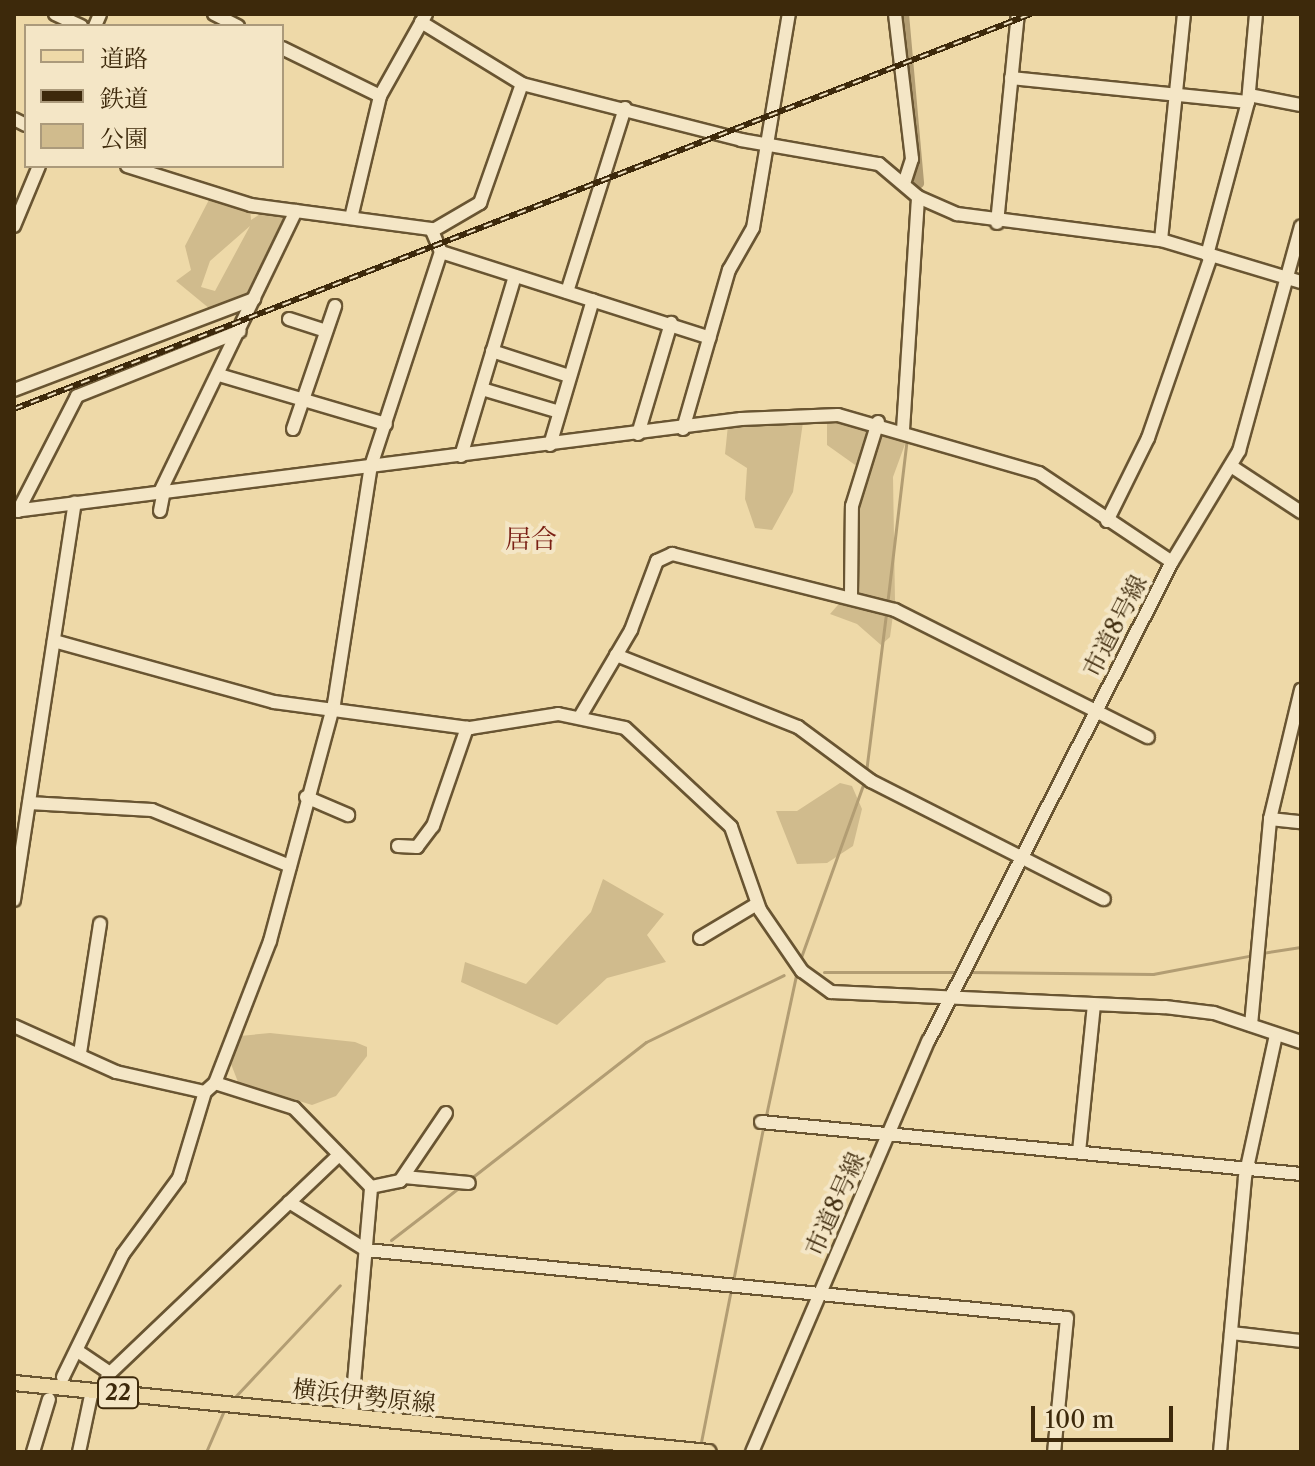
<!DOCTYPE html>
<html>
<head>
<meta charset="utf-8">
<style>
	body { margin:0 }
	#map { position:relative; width:1315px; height:1466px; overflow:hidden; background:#eed9a8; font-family:"Libre Caslon Text","Noto Serif JP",serif }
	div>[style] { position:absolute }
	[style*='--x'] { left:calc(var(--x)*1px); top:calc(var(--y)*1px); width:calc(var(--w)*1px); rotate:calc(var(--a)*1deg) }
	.green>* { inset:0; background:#d0bb8d }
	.stream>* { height:3px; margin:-1.5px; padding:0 1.5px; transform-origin:1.5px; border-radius:1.5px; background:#b29d73 }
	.canal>* { height:10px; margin:-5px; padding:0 5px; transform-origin:5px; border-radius:5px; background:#b29d73 }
	.roads { filter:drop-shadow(2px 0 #695532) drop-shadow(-2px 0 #695532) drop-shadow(0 2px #695532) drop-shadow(0 -2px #695532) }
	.minor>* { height:12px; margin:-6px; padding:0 6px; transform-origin:6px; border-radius:6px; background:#f4e6c6 }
	.major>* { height:14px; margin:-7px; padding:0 7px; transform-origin:7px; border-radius:7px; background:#eed9a8 }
	.rail>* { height:6px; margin-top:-3px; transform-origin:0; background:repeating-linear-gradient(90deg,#f4e6c6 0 9px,#3d290b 0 18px); box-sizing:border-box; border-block:2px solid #3d290b }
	span { translate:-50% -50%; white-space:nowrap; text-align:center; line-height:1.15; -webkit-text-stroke:8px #f4e6c6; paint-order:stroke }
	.shield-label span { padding:2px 6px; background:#f4e6c6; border:2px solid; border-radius:6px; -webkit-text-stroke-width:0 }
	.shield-label { font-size:22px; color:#3d290b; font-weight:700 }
	.street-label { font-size:24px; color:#3d290b }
	.neighbourhood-label { font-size:26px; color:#7a1f14 }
	.frame { position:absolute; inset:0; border:16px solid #3d290b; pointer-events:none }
	.legend { position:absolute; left:24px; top:24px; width:260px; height:144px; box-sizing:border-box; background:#f4e6c6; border:2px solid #ab9a7b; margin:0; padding:10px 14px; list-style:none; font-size:24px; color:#3d290b }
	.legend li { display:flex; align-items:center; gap:16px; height:40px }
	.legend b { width:40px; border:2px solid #ab9a7b }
	.scale { position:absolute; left:1031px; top:1406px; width:142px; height:36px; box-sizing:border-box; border:4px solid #3d290b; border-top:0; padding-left:10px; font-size:24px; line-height:28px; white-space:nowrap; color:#3d290b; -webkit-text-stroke:6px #f4e6c6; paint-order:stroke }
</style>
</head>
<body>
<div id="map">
	<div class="green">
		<div style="clip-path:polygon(evenodd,212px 194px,250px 206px,251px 220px,265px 211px,289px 214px,268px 276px,246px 298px,210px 309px,176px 281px,191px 270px,185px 246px,212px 194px,250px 226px,215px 291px,201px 287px,210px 261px,250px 226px)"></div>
		<div style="clip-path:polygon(827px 418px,908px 436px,893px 477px,895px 600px,890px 637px,881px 645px,857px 624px,830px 614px,858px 582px,852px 533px,865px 472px,827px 445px)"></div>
		<div style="clip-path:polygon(803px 422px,793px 492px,772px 530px,755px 528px,745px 499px,747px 468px,725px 454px,728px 425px)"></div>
		<div style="clip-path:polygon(840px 783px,852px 786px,862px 809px,853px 846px,827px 863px,797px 864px,776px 811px,797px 811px)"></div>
		<div style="clip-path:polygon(603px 879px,664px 914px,647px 935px,666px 962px,607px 978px,557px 1025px,461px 982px,465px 962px,526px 984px,591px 912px)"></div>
		<div style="clip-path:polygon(270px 1033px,355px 1042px,367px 1047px,367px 1056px,336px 1096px,312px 1105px,238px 1082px,231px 1064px,240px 1036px)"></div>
	</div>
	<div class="stream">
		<div style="--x:887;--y:605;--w:168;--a:-83.2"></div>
		<div style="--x:866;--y:772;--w:160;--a:-82.8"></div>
		<div style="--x:1262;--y:953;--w:39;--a:-9"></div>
		<div style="--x:800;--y:960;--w:192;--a:-70.2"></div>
		<div style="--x:824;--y:972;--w:136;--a:0"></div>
		<div style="--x:967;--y:972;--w:186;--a:0.6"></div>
		<div style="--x:1153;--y:974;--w:103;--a:-10.7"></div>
		<div style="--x:765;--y:1120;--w:152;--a:-77.9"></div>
		<div style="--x:470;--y:1179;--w:223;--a:-37.9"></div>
		<div style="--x:646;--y:1042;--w:153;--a:-25.9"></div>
		<div style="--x:391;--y:1240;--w:88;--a:-37.6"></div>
		<div style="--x:733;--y:1281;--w:156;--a:-78.9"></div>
		<div style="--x:233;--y:1399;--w:156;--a:-46.8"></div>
		<div style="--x:701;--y:1442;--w:156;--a:-78.9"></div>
		<div style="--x:206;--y:1452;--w:48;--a:-66.6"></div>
	</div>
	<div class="canal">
		<div style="--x:904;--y:14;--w:170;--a:84.9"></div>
	</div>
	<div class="roads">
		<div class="minor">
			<div style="--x:55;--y:14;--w:29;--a:25"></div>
			<div style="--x:214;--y:14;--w:27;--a:27"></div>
			<div style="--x:895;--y:14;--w:146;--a:83.3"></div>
			<div style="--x:912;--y:159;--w:25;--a:108"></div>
			<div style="--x:421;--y:22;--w:119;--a:31.5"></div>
			<div style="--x:522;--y:84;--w:226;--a:14.3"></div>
			<div style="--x:741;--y:140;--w:140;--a:9.9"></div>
			<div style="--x:879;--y:164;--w:51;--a:40.2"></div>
			<div style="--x:918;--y:197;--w:43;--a:23.6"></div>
			<div style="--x:957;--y:214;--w:206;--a:7.3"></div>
			<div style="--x:1161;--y:240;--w:146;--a:16.7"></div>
			<div style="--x:95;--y:26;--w:13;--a:-67"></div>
			<div style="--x:282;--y:48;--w:109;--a:26.1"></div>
			<div style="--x:1011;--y:78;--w:238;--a:5.8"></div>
			<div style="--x:1249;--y:95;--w:53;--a:10.9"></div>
			<div style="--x:14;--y:119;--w:13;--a:27"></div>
			<div style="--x:351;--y:218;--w:125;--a:-76.6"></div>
			<div style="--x:380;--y:96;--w:94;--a:-60.7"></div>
			<div style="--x:997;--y:223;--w:210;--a:-84.3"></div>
			<div style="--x:14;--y:226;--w:65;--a:-67.4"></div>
			<div style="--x:432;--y:231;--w:56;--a:-30.3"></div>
			<div style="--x:480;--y:203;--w:126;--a:-70.6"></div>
			<div style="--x:1161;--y:240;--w:227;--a:-84.2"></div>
			<div style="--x:441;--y:252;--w:282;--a:17.7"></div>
			<div style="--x:1207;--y:255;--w:158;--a:-75"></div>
			<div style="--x:1248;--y:102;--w:88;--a:-84.8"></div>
			<div style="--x:567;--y:292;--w:193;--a:-72.5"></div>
			<div style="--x:289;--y:319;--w:39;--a:18"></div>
			<div style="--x:492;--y:351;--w:81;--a:18"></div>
			<div style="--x:219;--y:375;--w:174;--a:16.4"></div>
			<div style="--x:482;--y:389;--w:80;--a:16.6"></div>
			<div style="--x:14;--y:390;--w:257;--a:-20.8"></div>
			<div style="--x:293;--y:429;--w:130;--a:-71.1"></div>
			<div style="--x:683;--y:429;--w:166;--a:-73.9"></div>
			<div style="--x:729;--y:270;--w:48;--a:-60.3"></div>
			<div style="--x:753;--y:228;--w:217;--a:-80.5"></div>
			<div style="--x:903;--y:430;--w:233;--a:-86.3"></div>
			<div style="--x:638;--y:434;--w:116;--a:-73.4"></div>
			<div style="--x:550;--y:445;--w:151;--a:-73.5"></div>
			<div style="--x:461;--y:456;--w:188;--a:-73.3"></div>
			<div style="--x:1231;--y:466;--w:84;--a:33.3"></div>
			<div style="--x:161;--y:490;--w:310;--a:-64.2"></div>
			<div style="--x:14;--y:511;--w:733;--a:-7.21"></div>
			<div style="--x:741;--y:419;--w:97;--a:-2.4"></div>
			<div style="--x:838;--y:415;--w:209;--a:16.1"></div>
			<div style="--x:1039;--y:473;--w:160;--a:33.8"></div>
			<div style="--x:18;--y:511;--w:129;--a:-62.8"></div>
			<div style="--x:77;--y:396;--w:175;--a:-21.7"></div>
			<div style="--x:160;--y:511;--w:21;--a:-79"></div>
			<div style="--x:1107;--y:521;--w:93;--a:-63.7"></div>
			<div style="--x:1148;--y:438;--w:193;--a:-70.9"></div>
			<div style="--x:851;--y:595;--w:89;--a:-89.4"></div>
			<div style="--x:852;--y:506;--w:88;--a:-72.8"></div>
			<div style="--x:54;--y:641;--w:228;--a:15.5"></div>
			<div style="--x:274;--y:702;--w:198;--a:7.6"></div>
			<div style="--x:470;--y:728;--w:89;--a:-9"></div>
			<div style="--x:558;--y:714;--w:68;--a:11.8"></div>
			<div style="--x:625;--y:728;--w:145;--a:43"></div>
			<div style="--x:731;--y:827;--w:88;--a:70.7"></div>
			<div style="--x:760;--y:910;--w:74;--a:55.5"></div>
			<div style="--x:802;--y:971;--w:36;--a:36"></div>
			<div style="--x:831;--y:992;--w:334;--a:2.6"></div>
			<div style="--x:1165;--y:1007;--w:49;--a:7"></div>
			<div style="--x:1214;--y:1013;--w:92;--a:18.4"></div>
			<div style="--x:616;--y:655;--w:196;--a:21.6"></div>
			<div style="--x:798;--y:727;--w:91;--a:36.5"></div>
			<div style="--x:871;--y:781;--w:261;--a:26.9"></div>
			<div style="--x:581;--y:715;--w:99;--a:-59.5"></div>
			<div style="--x:631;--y:630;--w:74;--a:-69.4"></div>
			<div style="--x:657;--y:561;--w:17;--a:-25"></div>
			<div style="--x:672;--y:554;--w:230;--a:14.1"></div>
			<div style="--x:895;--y:610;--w:283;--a:26.7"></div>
			<div style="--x:306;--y:797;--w:46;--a:23.2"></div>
			<div style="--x:29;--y:803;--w:123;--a:3.3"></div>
			<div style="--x:152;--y:810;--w:149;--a:22.1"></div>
			<div style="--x:1270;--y:819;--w:31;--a:6"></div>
			<div style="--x:398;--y:846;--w:19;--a:3"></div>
			<div style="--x:417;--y:847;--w:26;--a:-53"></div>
			<div style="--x:433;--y:826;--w:104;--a:-70.9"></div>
			<div style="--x:14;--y:900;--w:402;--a:-81.3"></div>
			<div style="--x:700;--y:938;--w:66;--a:-30.8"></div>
			<div style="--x:1251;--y:1025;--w:207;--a:-84.7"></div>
			<div style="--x:1270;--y:819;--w:133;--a:-76.5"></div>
			<div style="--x:14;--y:1026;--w:112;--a:24.3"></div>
			<div style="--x:116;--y:1072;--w:91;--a:12.7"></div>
			<div style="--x:80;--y:1053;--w:131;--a:-81.2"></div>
			<div style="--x:215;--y:1083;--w:83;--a:17.6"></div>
			<div style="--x:294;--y:1108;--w:110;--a:45.7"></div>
			<div style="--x:371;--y:1187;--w:30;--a:-12"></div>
			<div style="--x:400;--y:1181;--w:82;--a:-55.9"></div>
			<div style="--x:761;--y:1122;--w:542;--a:5.5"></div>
			<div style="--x:1079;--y:1152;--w:148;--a:-84.2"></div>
			<div style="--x:404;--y:1177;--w:65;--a:5.3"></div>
			<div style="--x:289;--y:1202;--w:91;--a:31.9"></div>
			<div style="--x:366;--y:1250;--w:704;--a:5.54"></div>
			<div style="--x:1067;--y:1318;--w:135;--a:95.5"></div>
			<div style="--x:1231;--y:1333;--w:70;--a:6.5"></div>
			<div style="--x:79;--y:1352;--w:37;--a:34"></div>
			<div style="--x:63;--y:1377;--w:137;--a:-64"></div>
			<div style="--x:123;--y:1254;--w:94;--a:-53.6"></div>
			<div style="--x:179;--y:1178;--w:90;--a:-73.2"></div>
			<div style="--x:205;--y:1092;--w:13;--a:-42"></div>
			<div style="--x:215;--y:1083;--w:152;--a:-68.8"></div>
			<div style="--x:270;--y:941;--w:245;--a:-74.9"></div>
			<div style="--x:334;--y:704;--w:241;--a:-81.2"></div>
			<div style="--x:371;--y:466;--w:225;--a:-71.9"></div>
			<div style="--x:441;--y:252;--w:25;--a:-113"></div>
			<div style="--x:431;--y:229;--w:182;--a:-172.4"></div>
			<div style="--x:251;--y:205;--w:130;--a:-162.5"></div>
			<div style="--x:103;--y:1392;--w:18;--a:-74"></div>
			<div style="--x:108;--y:1375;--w:318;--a:-43.6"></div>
			<div style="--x:351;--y:1417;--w:231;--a:-85"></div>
			<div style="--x:33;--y:1452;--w:55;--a:-73.2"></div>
			<div style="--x:79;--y:1452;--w:62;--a:-78"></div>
			<div style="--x:752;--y:1452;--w:448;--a:-66.8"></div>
			<div style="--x:929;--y:1040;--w:536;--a:-63.05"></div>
			<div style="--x:1172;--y:562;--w:130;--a:-58.9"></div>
			<div style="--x:1239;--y:451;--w:233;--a:-74.6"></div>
			<div style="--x:1220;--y:1452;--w:276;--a:-84.8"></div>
			<div style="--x:1245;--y:1177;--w:145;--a:-77.7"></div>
		</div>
		<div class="major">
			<div style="--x:14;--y:1383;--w:698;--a:5.67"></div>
		</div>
	</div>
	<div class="rail">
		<div style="--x:14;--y:409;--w:1091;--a:-21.23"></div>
	</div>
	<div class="shield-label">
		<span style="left:118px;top:1393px">22</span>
	</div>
	<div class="street-label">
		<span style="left:1115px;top:626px;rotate:-63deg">市道8号線</span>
		<span style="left:835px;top:1204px;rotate:-66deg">市道8号線</span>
		<span style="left:364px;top:1396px;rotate:6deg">横浜伊勢原線</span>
	</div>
	<div class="neighbourhood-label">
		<span style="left:531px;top:540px">居合</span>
	</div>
	<div class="frame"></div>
	<ul class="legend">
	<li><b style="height:10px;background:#eed9a8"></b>道路</li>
	<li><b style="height:10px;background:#3d290b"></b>鉄道</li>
	<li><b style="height:22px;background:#d0bb8d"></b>公園</li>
	</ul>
	<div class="scale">100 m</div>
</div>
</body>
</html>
